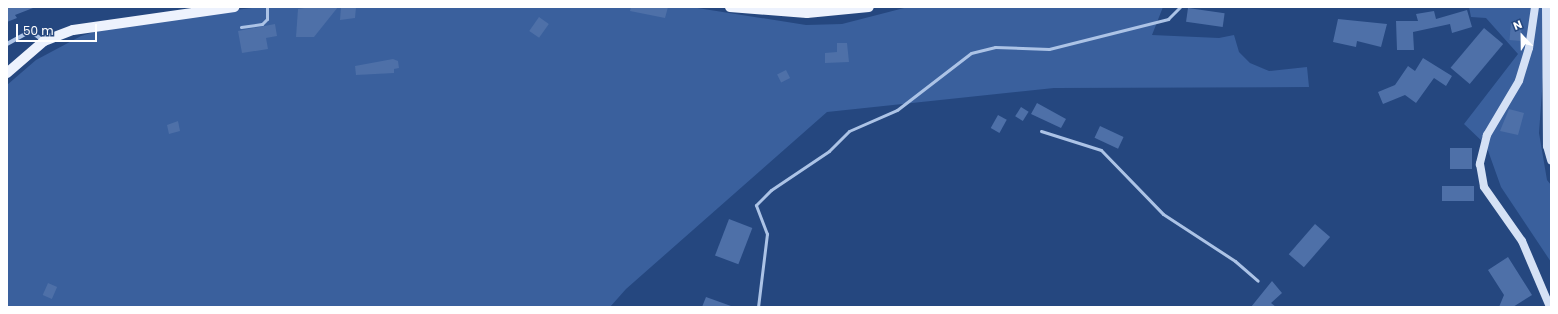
<!DOCTYPE html>
<html>
<head>
<meta charset="utf-8">
<style>
	body { margin:0 }
	#map { position:relative; width:1558px; height:314px; overflow:hidden; background:#25477f; font-family:Poppins,sans-serif }
	div>[style] { position:absolute }
	[style*='--x'] { left:calc(var(--x)*1px); top:calc(var(--y)*1px); width:calc(var(--w)*1px); rotate:calc(var(--a)*1deg) }
	.green>* { inset:0; background:#3a609d }
	.building>* { inset:0; background:#4e70a8; transform-origin:0 0 }
	.lane>* { height:3px; margin:-1.5px; padding:0 1.5px; transform-origin:1.5px; border-radius:1.5px; background:#acc3e6 }
	.street>* { height:4px; margin:-2px; padding:0 2px; transform-origin:2px; border-radius:2px; background:#acc3e6 }
	.secondary>* { height:8px; margin:-4px; padding:0 4px; transform-origin:4px; border-radius:4px; background:#d5e1f5 }
	.primary>* { height:10px; margin:-5px; padding:0 5px; transform-origin:5px; border-radius:5px; background:#edf2fd }
	span { translate:-50% -50%; white-space:nowrap; text-align:center; line-height:1.15; -webkit-text-stroke:3px #25477f; paint-order:stroke }
	.frame { position:absolute; inset:0; border:8px solid #fff; pointer-events:none }
	.north { position:absolute; left:1502px; top:16px; width:40px; height:40px; -webkit-text-stroke:3px #25477f; paint-order:stroke; rotate:338deg; font-size:11px; font-weight:700; line-height:16px; text-align:center; color:#fff }
	.north::after { content:''; display:block; margin:auto; width:14px; height:18px; background:#fff; clip-path:polygon(50% 0,100% 100%,50% 72%,0 100%) }
	.scale { position:absolute; left:16px; top:24px; width:81px; height:18px; box-sizing:border-box; border:2px solid #fff; border-top:0; padding-left:5px; font-size:12px; line-height:14px; white-space:nowrap; color:#fff; -webkit-text-stroke:3px #25477f; paint-order:stroke }
</style>
</head>
<body>
<div id="map">
	<div class="green">
		<div style="clip-path:polygon(260px 7px,691px 7px,806px 25px,842px 24px,908px 7px,1163px 7px,1152px 35px,1219px 38px,1234px 35px,1239px 52px,1250px 63px,1269px 71px,1307px 67px,1309px 87px,1054px 88px,827px 112px,626px 289px,610px 307px,7px 307px,7px 85px,36px 60px,81px 36px,120px 24px)"></div>
		<div style="clip-path:polygon(1469px 7px,1548px 7px,1539px 133px,1547px 180px,1551px 185px,1551px 262px,1501px 187px,1486px 145px,1464px 124px,1518px 54px,1486px 18px,1471px 17px)"></div>
	</div>
	<div class="building">
		<div style="clip-path:polygon(7px 7px,33px 7px,33px 8px,15px 15px,17px 18px,7px 22px)"></div>
		<div style="clip-path:polygon(311px 7px,338px 7px,314px 37px,296px 37px,298px 9px)"></div>
		<div style="clip-path:polygon(341px 7px,356px 7px,355px 18px,340px 20px)"></div>
		<div style="clip-path:polygon(631px 7px,668px 7px,665px 18px,630px 11px)"></div>
		<div style="left:1188px;top:8px;width:37px;height:14px;rotate:8deg"></div>
		<div style="clip-path:polygon(1467px 10px,1472px 27px,1452px 33px,1450px 24px,1413px 32px,1414px 50px,1397px 50px,1396px 21px,1418px 21px,1416px 14px,1434px 11px,1436px 19px)"></div>
		<div style="left:539px;top:17px;width:12px;height:17px;rotate:35deg"></div>
		<div style="clip-path:polygon(1338px 19px,1387px 24px,1381px 47px,1357px 41px,1356px 47px,1333px 42px)"></div>
		<div style="left:1511px;top:23px;width:11px;height:17px;rotate:5deg"></div>
		<div style="clip-path:polygon(275px 24px,277px 36px,266px 38px,268px 49px,242px 53px,238px 31px)"></div>
		<div style="left:1484px;top:28px;width:25px;height:52px;rotate:40deg"></div>
		<div style="clip-path:polygon(837px 43px,847px 43px,849px 62px,825px 63px,825px 53px,837px 52px)"></div>
		<div style="clip-path:polygon(1423px 58px,1452px 76px,1446px 86px,1434px 78px,1416px 103px,1405px 95px,1383px 104px,1378px 92px,1395px 85px,1408px 66px,1415px 71px)"></div>
		<div style="clip-path:polygon(393px 59px,398px 61px,399px 68px,394px 69px,394px 73px,356px 75px,355px 66px)"></div>
		<div style="left:786px;top:70px;width:9px;height:10px;rotate:63deg"></div>
		<div style="clip-path:polygon(1037px 103px,1066px 119px,1061px 128px,1031px 114px)"></div>
		<div style="left:1021px;top:107px;width:9px;height:11px;rotate:32deg"></div>
		<div style="clip-path:polygon(1509px 109px,1524px 113px,1518px 135px,1500px 131px)"></div>
		<div style="left:998px;top:115px;width:10px;height:15px;rotate:29deg"></div>
		<div style="clip-path:polygon(178px 121px,180px 131px,169px 134px,167px 125px)"></div>
		<div style="left:1100px;top:126px;width:26px;height:13px;rotate:25deg"></div>
		<div style="left:1450px;top:148px;width:22px;height:21px"></div>
		<div style="left:1442px;top:186px;width:32px;height:15px"></div>
		<div style="left:729px;top:219px;width:25px;height:39px;rotate:21deg"></div>
		<div style="left:1315px;top:224px;width:20px;height:40px;rotate:41deg"></div>
		<div style="clip-path:polygon(1508px 257px,1532px 295px,1513px 307px,1499px 307px,1504px 295px,1488px 270px)"></div>
		<div style="clip-path:polygon(1272px 281px,1282px 293px,1271px 303px,1276px 307px,1251px 307px)"></div>
		<div style="left:48px;top:283px;width:10px;height:13px;rotate:24deg"></div>
		<div style="clip-path:polygon(706px 297px,731px 306px,731px 307px,702px 307px)"></div>
	</div>
	<div class="lane">
		<div style="--x:241;--y:27;--w:21;--a:-8"></div>
		<div style="--x:262;--y:24;--w:7;--a:-45"></div>
		<div style="--x:267;--y:19;--w:12;--a:-90"></div>
		<div style="--x:1041;--y:131;--w:63;--a:17.6"></div>
		<div style="--x:1101;--y:150;--w:89;--a:45.9"></div>
		<div style="--x:1163;--y:214;--w:86;--a:33.1"></div>
		<div style="--x:1235;--y:261;--w:30;--a:41"></div>
		<div style="--x:758;--y:307;--w:74;--a:-83"></div>
		<div style="--x:767;--y:234;--w:31;--a:-111"></div>
		<div style="--x:756;--y:205;--w:21;--a:-45"></div>
		<div style="--x:771;--y:190;--w:70;--a:-33.9"></div>
		<div style="--x:829;--y:151;--w:28;--a:-45"></div>
		<div style="--x:849;--y:131;--w:52;--a:-23.6"></div>
		<div style="--x:897;--y:110;--w:93;--a:-37.6"></div>
		<div style="--x:971;--y:53;--w:25;--a:-14"></div>
		<div style="--x:995;--y:47;--w:54;--a:2.1"></div>
		<div style="--x:1049;--y:49;--w:123;--a:-14.1"></div>
		<div style="--x:1168;--y:19;--w:17;--a:-45"></div>
	</div>
	<div class="street">
		<div style="--x:7;--y:44;--w:26;--a:-29"></div>
		<div style="--x:30;--y:31;--w:17;--a:36"></div>
	</div>
	<div class="secondary">
		<div style="--x:1535;--y:7;--w:41;--a:98.3"></div>
		<div style="--x:1529;--y:48;--w:34;--a:107"></div>
		<div style="--x:1519;--y:81;--w:63;--a:120.7"></div>
		<div style="--x:1487;--y:135;--w:30;--a:104"></div>
		<div style="--x:1480;--y:164;--w:23;--a:80"></div>
		<div style="--x:1484;--y:187;--w:66;--a:54.9"></div>
		<div style="--x:1522;--y:241;--w:72;--a:67"></div>
		<div style="--x:1546;--y:7;--w:139;--a:89.6"></div>
		<div style="--x:1547;--y:146;--w:15;--a:74"></div>
	</div>
	<div class="primary">
		<div style="--x:730;--y:7;--w:77;--a:4.5"></div>
		<div style="--x:807;--y:13;--w:62;--a:-5.5"></div>
		<div style="--x:7;--y:73;--w:49;--a:-40.9"></div>
		<div style="--x:44;--y:41;--w:31;--a:-21"></div>
		<div style="--x:73;--y:30;--w:163;--a:-8.1"></div>
	</div>
	<div class="frame"></div>
	<div class="north">N</div>
	<div class="scale">50 m</div>
</div>
</body>
</html>
